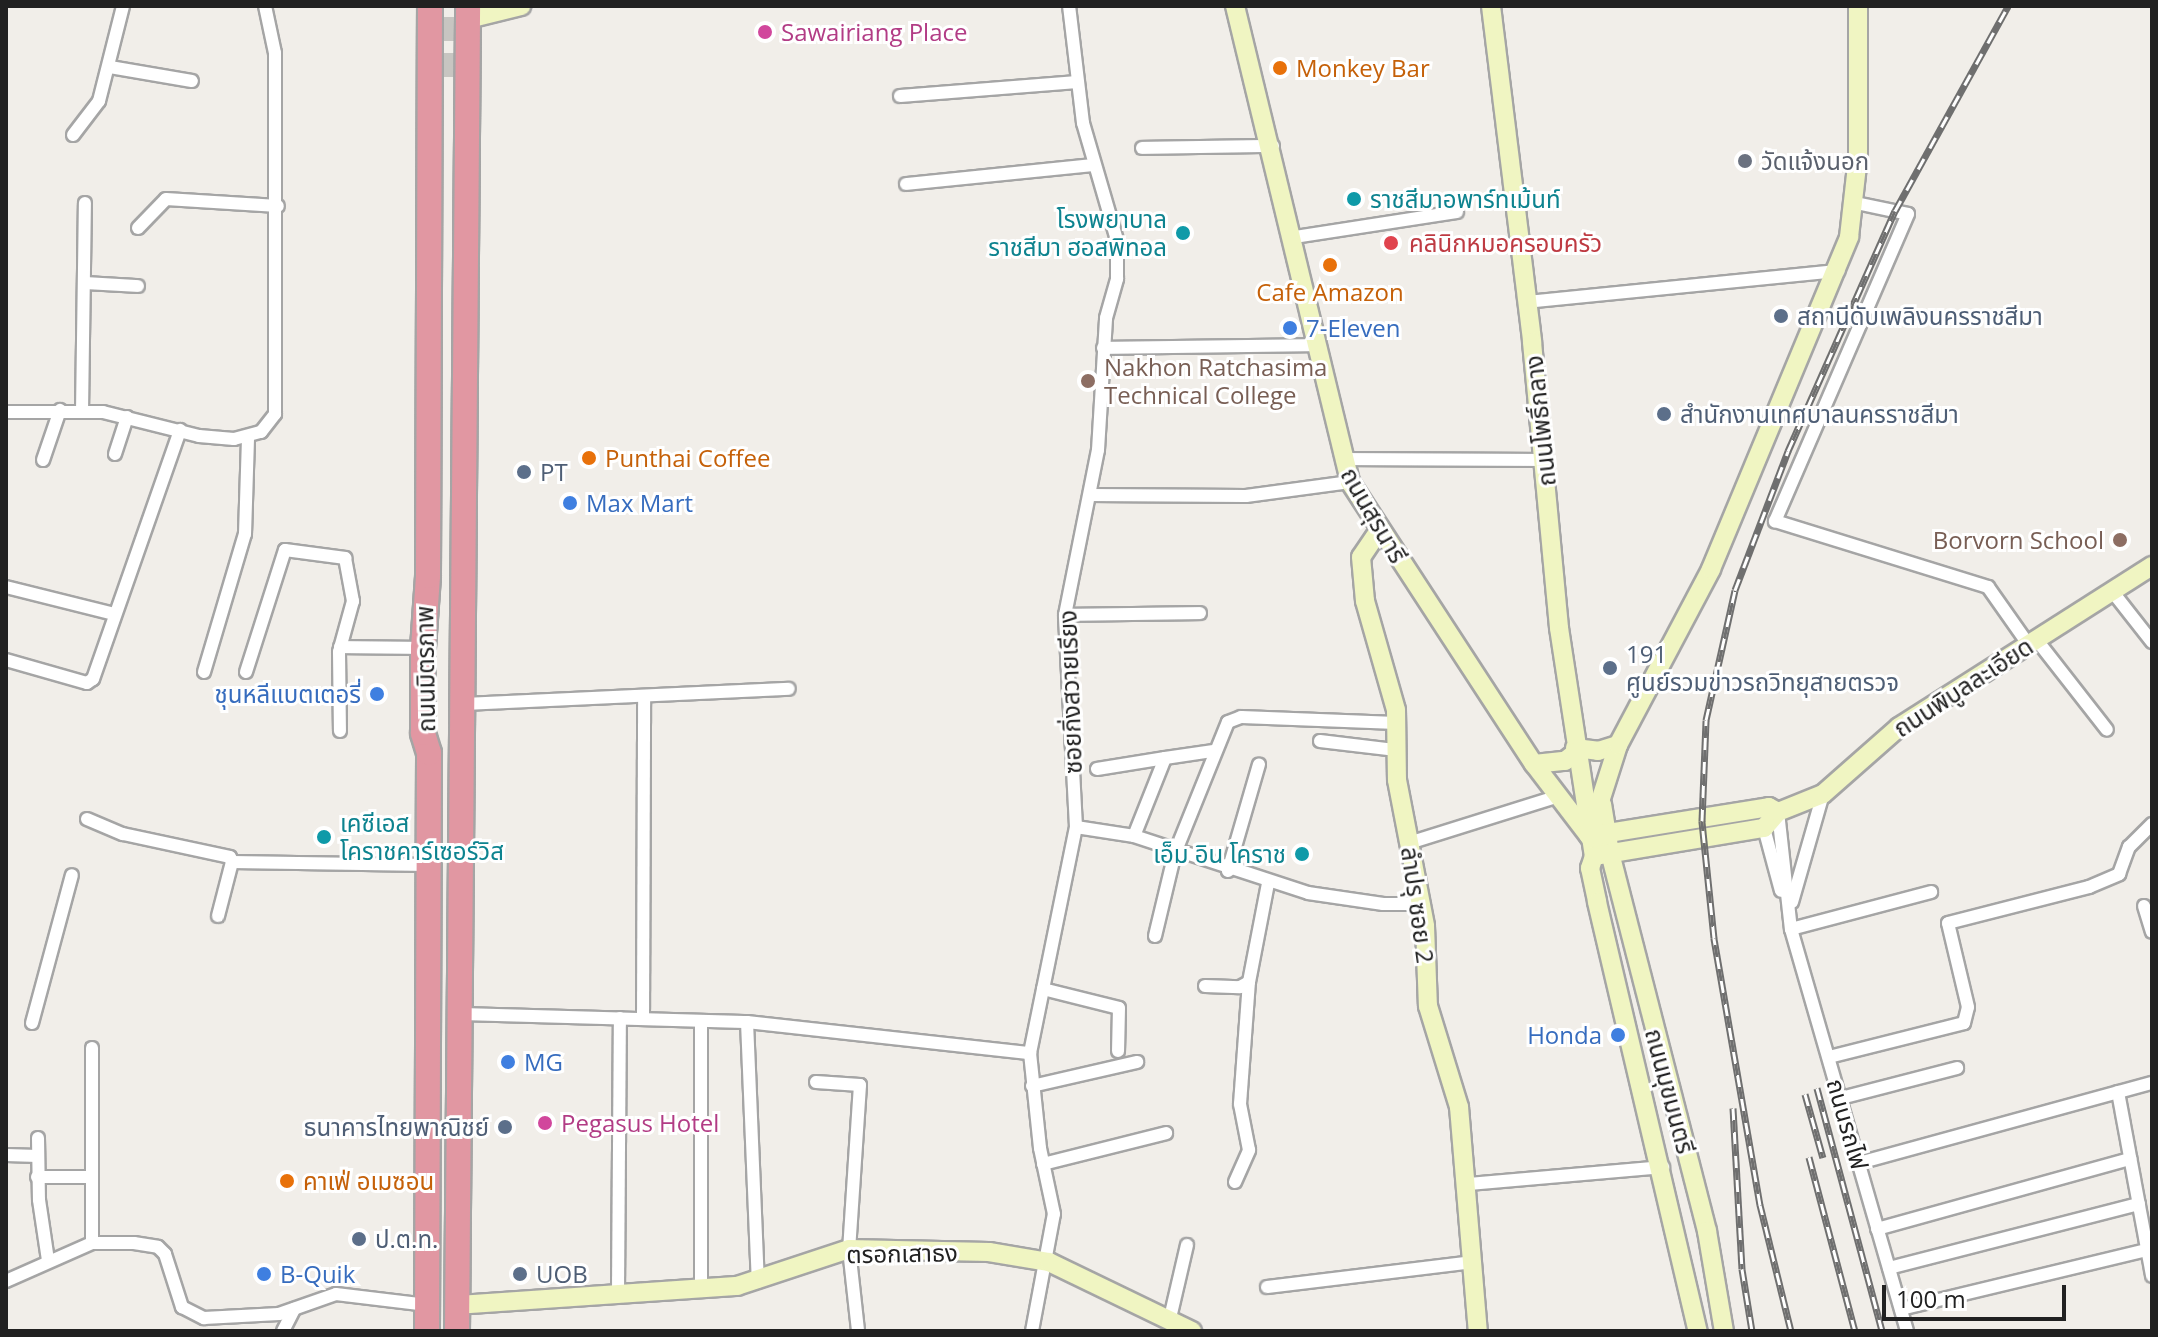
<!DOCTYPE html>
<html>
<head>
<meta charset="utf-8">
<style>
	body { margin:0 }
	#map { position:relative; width:2158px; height:1337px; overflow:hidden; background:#f1eee9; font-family:"Open Sans","Noto Sans Thai",sans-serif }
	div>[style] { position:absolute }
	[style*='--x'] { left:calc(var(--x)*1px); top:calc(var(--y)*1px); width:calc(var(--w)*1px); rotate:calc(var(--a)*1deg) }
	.highway-tunnel>* { height:24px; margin-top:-12px; transform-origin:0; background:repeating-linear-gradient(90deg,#c7c5c1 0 24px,transparent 0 36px) }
	.roads { filter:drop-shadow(2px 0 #a5a5a5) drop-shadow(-2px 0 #a5a5a5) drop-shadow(0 2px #a5a5a5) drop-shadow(0 -2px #a5a5a5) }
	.street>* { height:12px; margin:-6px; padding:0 6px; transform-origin:6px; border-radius:6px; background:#fff }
	.secondary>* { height:18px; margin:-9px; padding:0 9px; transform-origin:9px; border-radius:9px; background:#f0f5c2 }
	.highway>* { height:24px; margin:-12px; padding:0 12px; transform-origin:12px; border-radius:12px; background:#e197a2 }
	.rail>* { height:7px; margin-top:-3.5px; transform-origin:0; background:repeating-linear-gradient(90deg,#fff 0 12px,#6f6f6f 0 24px); box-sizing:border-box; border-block:2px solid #6f6f6f }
	.dots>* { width:22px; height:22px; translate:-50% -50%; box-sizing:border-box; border:4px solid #fff; border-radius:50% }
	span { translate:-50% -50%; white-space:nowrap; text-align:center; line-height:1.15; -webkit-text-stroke:6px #fff; paint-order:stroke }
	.hotel-label { font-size:24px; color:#b23c85 }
	.left { translate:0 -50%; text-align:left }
	.food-label { font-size:24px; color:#c56008 }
	.worship-label { font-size:24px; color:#5b616d }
	.culture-label { font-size:24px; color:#0d838f }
	.right { translate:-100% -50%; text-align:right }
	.health-label { font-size:24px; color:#be3a42 }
	.service-label { font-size:24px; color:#4e5e75 }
	.shop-label { font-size:24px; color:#366cbe }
	.education-label { font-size:24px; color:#785e54 }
	.street-label { font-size:24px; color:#212121 }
	.frame { position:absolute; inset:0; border:8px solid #212121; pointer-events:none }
	.scale { position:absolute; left:1882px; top:1285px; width:184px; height:36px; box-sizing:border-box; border:4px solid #212121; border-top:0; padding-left:10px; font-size:24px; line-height:28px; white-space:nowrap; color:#212121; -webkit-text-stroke:6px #fff; paint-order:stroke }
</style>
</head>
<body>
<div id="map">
	<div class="highway-tunnel">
		<div style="--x:452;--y:77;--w:71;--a:-90"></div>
	</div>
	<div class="roads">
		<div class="street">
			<div style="--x:110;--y:67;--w:83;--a:9.7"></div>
			<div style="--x:900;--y:96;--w:178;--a:-4.5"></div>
			<div style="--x:73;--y:135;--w:43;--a:-52.6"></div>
			<div style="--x:99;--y:101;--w:98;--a:-75.8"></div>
			<div style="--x:1142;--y:148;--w:131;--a:-0.9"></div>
			<div style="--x:906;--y:184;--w:187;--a:-5.8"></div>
			<div style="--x:1856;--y:203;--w:53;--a:11.9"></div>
			<div style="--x:1908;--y:214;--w:335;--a:113.4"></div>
			<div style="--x:1775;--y:521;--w:223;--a:17.2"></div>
			<div style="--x:1988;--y:587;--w:70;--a:54.9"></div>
			<div style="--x:138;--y:228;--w:40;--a:-46"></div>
			<div style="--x:166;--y:199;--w:112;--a:3.6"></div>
			<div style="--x:1295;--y:237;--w:164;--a:-8.8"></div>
			<div style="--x:87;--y:283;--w:51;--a:3.4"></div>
			<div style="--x:1526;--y:302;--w:314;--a:-5.7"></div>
			<div style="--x:1103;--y:348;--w:215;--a:-0.8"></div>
			<div style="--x:6;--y:412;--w:97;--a:0"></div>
			<div style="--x:103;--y:412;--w:99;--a:14"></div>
			<div style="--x:199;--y:436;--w:35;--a:5"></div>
			<div style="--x:234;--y:439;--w:28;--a:-15"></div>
			<div style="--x:261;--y:432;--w:23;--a:-52"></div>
			<div style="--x:275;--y:414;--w:361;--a:-90"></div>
			<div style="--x:275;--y:53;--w:48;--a:-102"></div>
			<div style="--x:82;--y:412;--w:209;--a:-89.2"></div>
			<div style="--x:115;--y:454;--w:39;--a:-72"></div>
			<div style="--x:1342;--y:459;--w:202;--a:0.3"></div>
			<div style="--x:43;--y:460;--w:53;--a:-71.2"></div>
			<div style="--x:1090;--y:495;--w:156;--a:0.4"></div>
			<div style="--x:1246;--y:496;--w:105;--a:-7.7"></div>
			<div style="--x:6;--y:587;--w:111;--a:14"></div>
			<div style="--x:2112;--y:591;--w:65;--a:51.9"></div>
			<div style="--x:1065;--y:615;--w:135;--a:-0.8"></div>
			<div style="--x:2036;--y:639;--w:115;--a:52"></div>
			<div style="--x:340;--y:647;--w:83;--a:0.7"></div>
			<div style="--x:6;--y:660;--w:84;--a:15.9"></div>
			<div style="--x:87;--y:683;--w:7;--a:-34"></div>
			<div style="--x:93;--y:679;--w:264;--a:-70.7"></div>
			<div style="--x:204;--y:672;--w:144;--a:-73.5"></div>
			<div style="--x:245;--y:534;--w:98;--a:-88.2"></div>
			<div style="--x:246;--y:672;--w:128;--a:-72.3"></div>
			<div style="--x:285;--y:550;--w:61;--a:7.6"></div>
			<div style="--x:345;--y:558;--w:44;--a:79.5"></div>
			<div style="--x:353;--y:601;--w:53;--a:105.4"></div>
			<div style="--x:339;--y:652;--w:79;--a:89.3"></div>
			<div style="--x:465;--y:704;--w:324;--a:-2.7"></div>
			<div style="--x:1320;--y:741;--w:77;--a:6.8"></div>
			<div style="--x:1097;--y:769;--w:69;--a:-9.2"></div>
			<div style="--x:1778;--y:812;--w:118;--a:83.7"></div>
			<div style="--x:1791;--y:929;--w:418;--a:73.9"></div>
			<div style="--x:87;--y:819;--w:39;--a:23"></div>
			<div style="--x:123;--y:834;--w:109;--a:12.1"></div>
			<div style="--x:230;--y:857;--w:5;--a:68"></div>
			<div style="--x:232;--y:862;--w:196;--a:0.9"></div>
			<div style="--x:1076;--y:827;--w:59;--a:8.8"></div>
			<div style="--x:1134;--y:836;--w:183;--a:18.1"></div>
			<div style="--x:1308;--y:893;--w:76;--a:8.3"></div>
			<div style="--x:1383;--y:904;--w:38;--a:0"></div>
			<div style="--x:1764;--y:828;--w:65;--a:74.9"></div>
			<div style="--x:1134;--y:836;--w:84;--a:-68.3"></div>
			<div style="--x:1165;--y:758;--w:49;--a:-8.3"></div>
			<div style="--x:1409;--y:843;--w:157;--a:-17.4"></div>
			<div style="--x:1228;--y:871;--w:111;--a:-73.8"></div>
			<div style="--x:1792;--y:902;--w:112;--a:-74"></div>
			<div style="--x:2144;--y:906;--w:27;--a:73"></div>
			<div style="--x:218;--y:916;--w:56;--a:-75.5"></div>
			<div style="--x:1791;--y:929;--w:145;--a:-14.8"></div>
			<div style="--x:1155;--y:936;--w:85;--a:-76.5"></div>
			<div style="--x:1175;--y:853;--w:141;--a:-68"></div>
			<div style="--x:1228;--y:722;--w:14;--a:-21"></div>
			<div style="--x:1241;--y:717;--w:156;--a:2.2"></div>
			<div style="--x:1205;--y:986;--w:35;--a:2"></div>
			<div style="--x:1240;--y:987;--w:10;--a:-29"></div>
			<div style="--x:1249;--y:982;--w:101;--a:-79.1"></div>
			<div style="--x:1043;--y:989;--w:78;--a:14"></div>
			<div style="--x:1119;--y:1008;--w:43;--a:91.3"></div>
			<div style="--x:459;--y:1014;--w:288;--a:1.6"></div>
			<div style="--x:747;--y:1022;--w:285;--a:6.3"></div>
			<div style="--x:643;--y:1019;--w:322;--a:-89.8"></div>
			<div style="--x:701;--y:1021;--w:267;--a:90"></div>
			<div style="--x:747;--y:1022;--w:260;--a:87.6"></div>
			<div style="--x:32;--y:1023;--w:153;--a:-74.9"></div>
			<div style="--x:92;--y:1048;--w:195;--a:90"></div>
			<div style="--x:1829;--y:1057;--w:139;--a:-14.1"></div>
			<div style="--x:1964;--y:1023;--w:16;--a:-76"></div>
			<div style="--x:1968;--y:1007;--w:86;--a:-103.4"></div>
			<div style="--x:1948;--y:923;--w:146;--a:-14.3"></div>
			<div style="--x:2089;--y:887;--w:33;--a:-23"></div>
			<div style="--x:2119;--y:874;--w:29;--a:-70"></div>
			<div style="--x:2129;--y:847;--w:33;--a:-45"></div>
			<div style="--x:816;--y:1082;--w:44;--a:3.9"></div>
			<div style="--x:860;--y:1085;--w:164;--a:93.8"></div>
			<div style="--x:849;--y:1249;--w:82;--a:83.7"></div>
			<div style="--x:1032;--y:1086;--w:108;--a:-12.9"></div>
			<div style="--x:2118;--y:1092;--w:187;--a:79.5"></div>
			<div style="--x:1841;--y:1098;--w:120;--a:-14.5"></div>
			<div style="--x:38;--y:1138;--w:62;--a:89.1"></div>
			<div style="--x:39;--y:1200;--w:61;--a:81.5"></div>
			<div style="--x:6;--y:1155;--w:32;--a:2"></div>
			<div style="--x:1859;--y:1163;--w:304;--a:-15.3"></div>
			<div style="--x:1043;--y:1164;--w:127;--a:-14.1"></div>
			<div style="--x:37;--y:1177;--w:55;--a:0"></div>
			<div style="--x:1235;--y:1182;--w:35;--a:-66"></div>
			<div style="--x:1249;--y:1150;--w:47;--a:-101.1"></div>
			<div style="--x:1240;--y:1104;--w:122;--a:-85.8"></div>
			<div style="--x:1469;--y:1184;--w:195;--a:-5"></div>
			<div style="--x:1877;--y:1229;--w:263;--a:-15.5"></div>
			<div style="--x:1889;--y:1268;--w:258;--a:-14.4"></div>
			<div style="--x:6;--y:1281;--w:94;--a:-23.8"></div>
			<div style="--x:92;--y:1243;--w:42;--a:0"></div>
			<div style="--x:134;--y:1243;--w:24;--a:9"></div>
			<div style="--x:158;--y:1247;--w:10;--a:45"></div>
			<div style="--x:165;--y:1254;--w:56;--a:72.2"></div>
			<div style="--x:182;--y:1307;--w:25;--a:27"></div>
			<div style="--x:204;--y:1318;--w:75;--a:-3.1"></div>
			<div style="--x:279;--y:1314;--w:60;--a:-19.3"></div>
			<div style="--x:336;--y:1294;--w:92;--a:6.9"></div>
			<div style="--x:1267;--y:1287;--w:208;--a:-6.9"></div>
			<div style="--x:618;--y:1291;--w:273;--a:-89.6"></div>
			<div style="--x:1901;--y:1309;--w:253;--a:-13.5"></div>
			<div style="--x:1170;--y:1318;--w:75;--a:-76.9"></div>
			<div style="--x:283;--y:1331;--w:25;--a:-63"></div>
			<div style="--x:1032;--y:1331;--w:119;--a:-79.4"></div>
			<div style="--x:1054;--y:1214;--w:67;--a:-102"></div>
			<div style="--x:1040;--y:1148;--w:96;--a:-96"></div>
			<div style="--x:1030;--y:1053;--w:231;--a:-78.5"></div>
			<div style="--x:1076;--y:827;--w:212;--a:-93"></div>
			<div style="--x:1065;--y:615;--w:168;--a:-78.7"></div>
			<div style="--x:1098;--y:450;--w:132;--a:-86.5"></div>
			<div style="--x:1106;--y:318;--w:41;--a:-74.2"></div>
			<div style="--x:1117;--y:279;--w:39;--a:-90"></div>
			<div style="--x:1117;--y:240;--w:122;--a:-106.2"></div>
			<div style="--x:1083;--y:123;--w:118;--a:-96.8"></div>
		</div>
		<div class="secondary">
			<div style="--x:1235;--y:6;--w:490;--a:76.4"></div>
			<div style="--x:1350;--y:482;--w:337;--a:56.9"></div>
			<div style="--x:1534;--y:764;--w:91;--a:52.6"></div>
			<div style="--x:1491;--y:6;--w:338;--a:83"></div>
			<div style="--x:1532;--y:342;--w:287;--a:84.6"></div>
			<div style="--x:1559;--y:628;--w:231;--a:81.3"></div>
			<div style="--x:468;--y:19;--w:55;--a:-13.8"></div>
			<div style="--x:1378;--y:532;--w:30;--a:124"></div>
			<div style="--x:1361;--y:557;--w:44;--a:84.8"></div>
			<div style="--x:1365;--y:601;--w:113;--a:74.1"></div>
			<div style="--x:1396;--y:710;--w:70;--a:89.2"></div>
			<div style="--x:1397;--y:780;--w:149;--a:79.1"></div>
			<div style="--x:1425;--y:926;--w:80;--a:87.9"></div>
			<div style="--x:1428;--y:1006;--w:106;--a:72.9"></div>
			<div style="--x:1459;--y:1107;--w:225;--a:85.2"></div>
			<div style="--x:1575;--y:748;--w:23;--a:7"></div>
			<div style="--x:1598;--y:751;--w:21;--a:-17"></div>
			<div style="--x:1534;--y:764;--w:31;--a:-6"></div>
			<div style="--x:1565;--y:761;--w:14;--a:-39"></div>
			<div style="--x:1602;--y:804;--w:50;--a:80.7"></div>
			<div style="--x:1610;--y:853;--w:390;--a:75.6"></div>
			<div style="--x:1707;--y:1231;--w:101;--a:80.4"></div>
			<div style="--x:1596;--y:835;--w:175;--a:-9.2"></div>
			<div style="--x:1769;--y:807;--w:10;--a:29"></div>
			<div style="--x:1589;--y:836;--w:96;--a:-72.3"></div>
			<div style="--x:1618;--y:745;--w:199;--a:-62.1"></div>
			<div style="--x:1711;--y:569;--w:360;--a:-67.4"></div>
			<div style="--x:1849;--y:237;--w:81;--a:-83.6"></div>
			<div style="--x:1858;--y:157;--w:151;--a:-90"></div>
			<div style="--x:1594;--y:856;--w:172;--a:-9.4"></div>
			<div style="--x:1764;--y:828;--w:21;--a:-49"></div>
			<div style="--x:1778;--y:812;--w:48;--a:-21.8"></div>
			<div style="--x:1823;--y:794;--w:101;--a:-41.4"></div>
			<div style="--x:1899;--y:727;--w:300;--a:-32.5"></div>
			<div style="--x:1594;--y:856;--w:13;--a:108"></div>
			<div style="--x:1590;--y:868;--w:35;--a:78"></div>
			<div style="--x:1597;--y:902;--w:441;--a:76.8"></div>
			<div style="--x:457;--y:1305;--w:281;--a:-3.9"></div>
			<div style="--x:737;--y:1286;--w:118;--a:-18.3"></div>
			<div style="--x:849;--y:1249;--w:140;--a:1.2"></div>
			<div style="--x:989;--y:1252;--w:61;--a:9.5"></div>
			<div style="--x:1049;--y:1262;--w:159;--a:25.8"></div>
		</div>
		<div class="highway">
			<div style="--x:427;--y:1331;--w:578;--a:-89.8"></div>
			<div style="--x:429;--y:753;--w:21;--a:-107"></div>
			<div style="--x:423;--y:733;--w:85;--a:-90"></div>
			<div style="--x:423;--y:648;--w:72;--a:-86"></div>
			<div style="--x:428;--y:576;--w:570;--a:-89.8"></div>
			<div style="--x:457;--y:1331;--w:1325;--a:-89.52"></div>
		</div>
	</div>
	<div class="rail">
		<div style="--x:1817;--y:1088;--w:252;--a:75"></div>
		<div style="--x:1805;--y:1094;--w:66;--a:74.3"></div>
		<div style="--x:1733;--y:1108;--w:161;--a:86.8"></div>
		<div style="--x:1742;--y:1269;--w:63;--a:80.8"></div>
		<div style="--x:1809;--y:1157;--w:180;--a:75.2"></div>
		<div style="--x:1791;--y:1331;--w:130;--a:-103.8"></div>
		<div style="--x:1760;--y:1205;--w:271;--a:-99.8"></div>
		<div style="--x:1714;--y:938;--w:118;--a:-95.9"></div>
		<div style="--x:1702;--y:821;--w:101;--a:-87.7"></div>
		<div style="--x:1706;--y:720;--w:133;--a:-77.4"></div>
		<div style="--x:1735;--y:590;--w:149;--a:-69.1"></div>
		<div style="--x:1788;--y:451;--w:263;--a:-66"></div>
		<div style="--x:1895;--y:211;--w:234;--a:-61.1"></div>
	</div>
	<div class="dots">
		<div style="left:765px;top:32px;background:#d1479c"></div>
		<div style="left:1280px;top:68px;background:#e8710a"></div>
		<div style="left:1745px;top:161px;background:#6b7280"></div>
		<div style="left:1354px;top:199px;background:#0f9aa8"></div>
		<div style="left:1183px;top:233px;background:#0f9aa8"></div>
		<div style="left:1391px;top:243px;background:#e0444e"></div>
		<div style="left:1330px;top:265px;background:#e8710a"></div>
		<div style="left:1781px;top:316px;background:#5c6f8a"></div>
		<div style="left:1290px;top:328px;background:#3f7fe0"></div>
		<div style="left:1088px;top:381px;background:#8d6e63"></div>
		<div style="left:1664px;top:414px;background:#5c6f8a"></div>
		<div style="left:589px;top:458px;background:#e8710a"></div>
		<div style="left:524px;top:472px;background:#5c6f8a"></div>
		<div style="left:570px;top:503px;background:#3f7fe0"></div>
		<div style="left:2120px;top:540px;background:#8d6e63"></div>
		<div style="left:1610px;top:668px;background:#5c6f8a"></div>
		<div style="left:377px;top:694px;background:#3f7fe0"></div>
		<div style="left:324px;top:837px;background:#0f9aa8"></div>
		<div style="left:1302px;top:854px;background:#0f9aa8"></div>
		<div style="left:1618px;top:1035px;background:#3f7fe0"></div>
		<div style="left:508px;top:1062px;background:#3f7fe0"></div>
		<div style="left:545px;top:1123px;background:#d1479c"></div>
		<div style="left:505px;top:1127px;background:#5c6f8a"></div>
		<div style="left:287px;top:1181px;background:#e8710a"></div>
		<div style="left:359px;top:1239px;background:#5c6f8a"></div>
		<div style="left:264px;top:1274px;background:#3f7fe0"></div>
		<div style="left:520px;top:1274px;background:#5c6f8a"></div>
	</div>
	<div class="hotel-label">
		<span class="left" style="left:781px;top:32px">Sawairiang Place</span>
		<span class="left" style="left:561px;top:1123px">Pegasus Hotel</span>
	</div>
	<div class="food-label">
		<span class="left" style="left:1296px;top:68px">Monkey Bar</span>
		<span style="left:1330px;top:292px">Cafe Amazon</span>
		<span class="left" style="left:605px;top:458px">Punthai Coffee</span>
		<span class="left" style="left:303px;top:1181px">คาเฟ่ อเมซอน</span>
	</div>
	<div class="worship-label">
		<span class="left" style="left:1761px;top:161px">วัดแจ้งนอก</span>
	</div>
	<div class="culture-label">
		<span class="left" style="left:1370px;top:199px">ราชสีมาอพาร์ทเม้นท์</span>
		<span class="right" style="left:1167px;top:233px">โรงพยาบาล<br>ราชสีมา ฮอสพิทอล</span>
		<span class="left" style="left:340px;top:837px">เคซีเอส<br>โคราชคาร์เซอร์วิส</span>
		<span class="right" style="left:1286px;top:854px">เอ็ม อิน โคราช</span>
	</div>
	<div class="health-label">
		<span class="left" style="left:1409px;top:243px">คลินิกหมอครอบครัว</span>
	</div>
	<div class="service-label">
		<span class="left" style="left:1797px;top:316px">สถานีดับเพลิงนครราชสีมา</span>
		<span class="left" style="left:1680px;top:414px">สำนักงานเทศบาลนครราชสีมา</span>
		<span class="left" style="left:540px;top:472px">PT</span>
		<span class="left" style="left:1626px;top:668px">191<br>ศูนย์รวมข่าวรถวิทยุสายตรวจ</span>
		<span class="right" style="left:489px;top:1127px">ธนาคารไทยพาณิชย์</span>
		<span class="left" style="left:375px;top:1239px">ป.ต.ท.</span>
		<span class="left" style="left:536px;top:1274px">UOB</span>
	</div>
	<div class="shop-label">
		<span class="left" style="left:1306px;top:328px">7-Eleven</span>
		<span class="left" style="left:586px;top:503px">Max Mart</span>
		<span class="right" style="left:361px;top:694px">ชุนหลีแบตเตอรี่</span>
		<span class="right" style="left:1602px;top:1035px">Honda</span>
		<span class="left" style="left:524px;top:1062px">MG</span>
		<span class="left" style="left:280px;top:1274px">B-Quik</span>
	</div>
	<div class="education-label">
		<span class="left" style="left:1104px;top:381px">Nakhon Ratchasima<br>Technical College</span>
		<span class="right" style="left:2104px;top:540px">Borvorn School</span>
	</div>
	<div class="street-label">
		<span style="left:1540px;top:421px;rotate:-96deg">ถนนโพธิ์กลาง</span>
		<span style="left:1374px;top:515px;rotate:60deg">ถนนสุรนารี</span>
		<span style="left:425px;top:669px;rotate:-91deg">ถนนมิตรภาพ</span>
		<span style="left:1963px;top:687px;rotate:-33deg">ถนนพิบูลละเอียด</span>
		<span style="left:1070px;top:692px;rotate:-92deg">ซอยกิ่งสวายเรียง</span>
		<span style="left:1418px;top:905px;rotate:82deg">ลำปรุ ซอย 2</span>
		<span style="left:1670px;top:1091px;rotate:75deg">ถนนมุขมนตรี</span>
		<span style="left:1848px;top:1124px;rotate:74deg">ถนนรถไฟ</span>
		<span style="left:902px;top:1253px;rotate:-1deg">ตรอกเสาธง</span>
	</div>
	<div class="frame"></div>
	<div class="scale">100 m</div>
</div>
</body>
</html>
